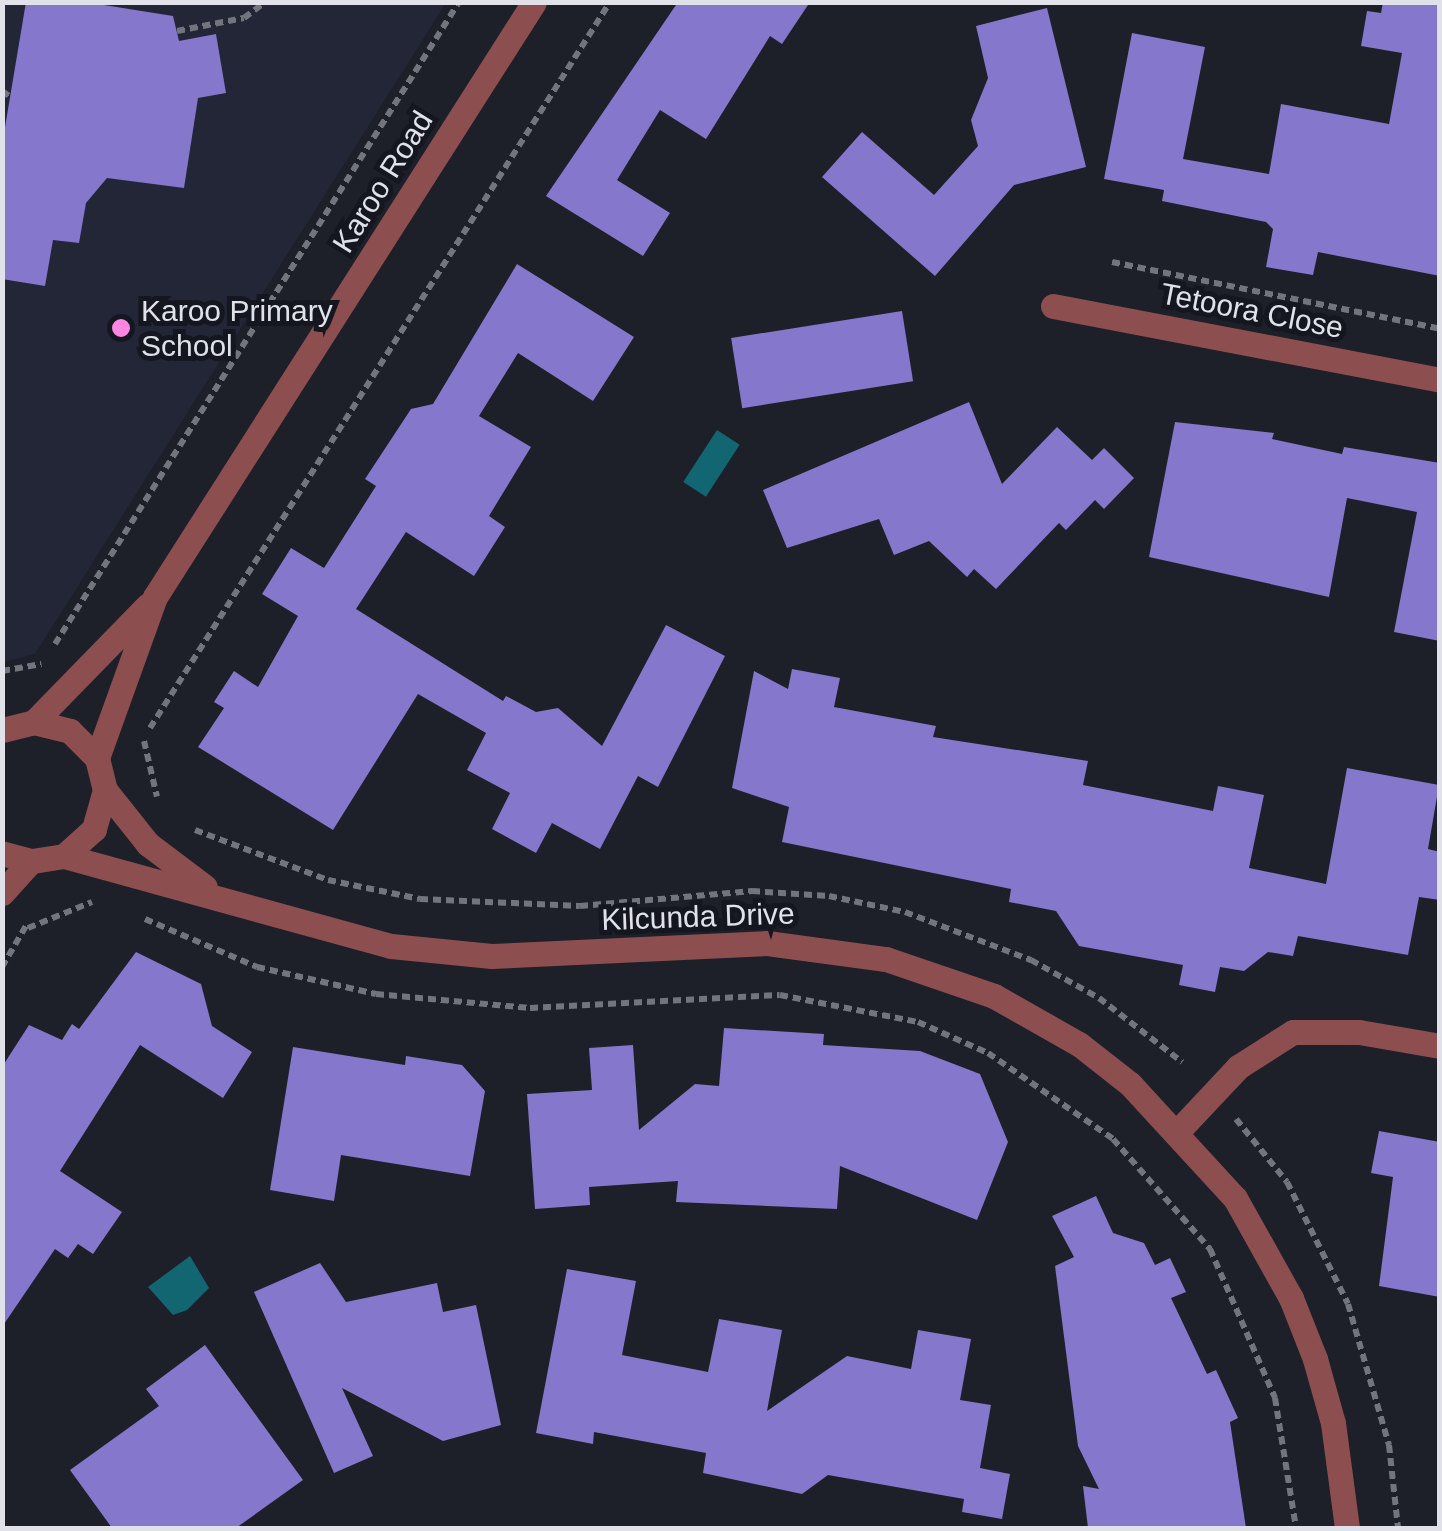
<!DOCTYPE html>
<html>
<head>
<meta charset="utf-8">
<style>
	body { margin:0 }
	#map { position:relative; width:1442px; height:1531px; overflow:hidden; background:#1d1f29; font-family:Arial,sans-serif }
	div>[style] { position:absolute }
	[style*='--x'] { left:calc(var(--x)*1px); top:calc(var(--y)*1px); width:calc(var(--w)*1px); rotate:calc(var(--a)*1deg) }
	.built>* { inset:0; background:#232636 }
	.water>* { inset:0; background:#126672; transform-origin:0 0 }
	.building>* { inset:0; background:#8477cc; transform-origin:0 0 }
	.path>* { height:6px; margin-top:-3px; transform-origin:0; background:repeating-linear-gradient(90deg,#73757e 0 8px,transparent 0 13px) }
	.minor>* { height:25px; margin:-12.5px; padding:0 12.5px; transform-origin:12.5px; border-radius:12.5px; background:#8c4e4f }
	.dots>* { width:28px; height:28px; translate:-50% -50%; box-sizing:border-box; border:5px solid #141620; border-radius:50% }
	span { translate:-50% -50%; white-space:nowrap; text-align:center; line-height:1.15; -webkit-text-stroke:10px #141620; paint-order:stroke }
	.street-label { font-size:30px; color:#e0e1e9 }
	.poi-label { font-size:30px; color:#e0e1e9 }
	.left { translate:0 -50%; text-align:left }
	.frame { position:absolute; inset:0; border:5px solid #e0e1e9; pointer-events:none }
</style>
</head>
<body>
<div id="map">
	<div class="built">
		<div style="clip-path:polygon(2px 3px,446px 3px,35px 654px,3px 662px)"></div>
	</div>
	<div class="water">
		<div style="left:717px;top:430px;width:27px;height:62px;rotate:33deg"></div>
		<div style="clip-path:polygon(190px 1256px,209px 1288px,187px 1310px,173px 1315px,148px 1287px)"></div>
	</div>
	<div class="building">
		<div style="clip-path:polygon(26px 2px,85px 2px,173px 16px,179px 41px,216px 34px,226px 93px,198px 98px,184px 188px,107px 178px,86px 203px,79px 243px,53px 240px,45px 286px,2px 279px,2px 145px)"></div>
		<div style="clip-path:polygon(678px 2px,810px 2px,782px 44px,770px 36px,706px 139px,660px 110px,617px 180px,670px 213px,643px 256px,546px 196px)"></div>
		<div style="clip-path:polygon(1383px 2px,1440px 2px,1440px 276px,1318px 252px,1313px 275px,1266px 267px,1273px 229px,1266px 222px,1162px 201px,1164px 190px,1104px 179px,1132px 33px,1205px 47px,1183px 159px,1269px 174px,1281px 104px,1389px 124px,1402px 53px,1361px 46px,1367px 11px,1381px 13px)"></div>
		<div style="clip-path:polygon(1047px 8px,1086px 167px,1014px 185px,935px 276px,822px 177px,862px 132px,934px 195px,978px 146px,971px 120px,988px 78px,976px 26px)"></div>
		<div style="clip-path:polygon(517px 264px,634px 337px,593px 401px,518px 353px,479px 416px,531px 447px,489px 516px,505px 527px,474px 576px,406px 532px,356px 609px,503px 701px,506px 696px,536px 712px,558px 708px,602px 746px,666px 625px,725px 656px,658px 787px,638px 776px,600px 849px,552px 823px,536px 853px,492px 829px,510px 793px,467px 770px,486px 733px,418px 694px,333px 830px,198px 747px,224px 708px,214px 702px,234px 671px,258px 687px,298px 616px,262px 594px,291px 548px,324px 568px,376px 486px,365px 479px,411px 409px,433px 404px)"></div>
		<div style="left:902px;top:311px;width:71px;height:173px;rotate:81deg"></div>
		<div style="clip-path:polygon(969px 402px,1002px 484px,1057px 427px,1092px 460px,1104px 448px,1134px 478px,1104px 509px,1095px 500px,1066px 530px,1059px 523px,996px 589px,974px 569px,967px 577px,929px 541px,894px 555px,879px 519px,787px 548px,763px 490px)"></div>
		<div style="clip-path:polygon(1175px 422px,1274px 433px,1272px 439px,1342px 454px,1344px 447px,1440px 463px,1440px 641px,1394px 632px,1417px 512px,1347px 498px,1329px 597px,1149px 557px)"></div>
		<div style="clip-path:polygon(792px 669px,840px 678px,834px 707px,936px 726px,933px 737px,1088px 761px,1083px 785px,1213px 811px,1218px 786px,1264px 795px,1249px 868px,1326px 884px,1347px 768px,1439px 785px,1428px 849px,1440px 852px,1440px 900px,1419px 897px,1408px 955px,1298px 936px,1293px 956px,1268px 952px,1244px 971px,1220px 967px,1215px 992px,1179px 985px,1183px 965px,1079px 946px,1056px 911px,1009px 902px,1011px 889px,782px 842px,789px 807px,732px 788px,754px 671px,788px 689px)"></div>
		<div style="clip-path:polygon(136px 952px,201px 984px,212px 1026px,252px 1052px,223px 1098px,140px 1045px,60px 1171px,122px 1212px,93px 1254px,78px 1244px,68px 1258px,55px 1249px,2px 1327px,2px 1067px,29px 1025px,62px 1040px,72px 1024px,79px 1029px)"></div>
		<div style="clip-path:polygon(724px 1028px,824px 1034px,823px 1045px,920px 1051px,980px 1074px,1008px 1142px,977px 1220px,840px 1166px,837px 1209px,676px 1202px,678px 1181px,589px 1187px,590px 1205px,535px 1209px,527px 1094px,592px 1090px,589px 1048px,633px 1045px,639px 1130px,695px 1084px,719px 1086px)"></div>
		<div style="clip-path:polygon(293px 1047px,405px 1065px,406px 1056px,462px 1065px,485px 1091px,470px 1176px,341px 1155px,334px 1201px,270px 1190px)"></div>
		<div style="clip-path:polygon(1379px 1131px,1440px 1142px,1440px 1297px,1379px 1286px,1393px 1177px,1371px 1173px)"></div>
		<div style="clip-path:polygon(1096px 1196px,1113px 1233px,1144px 1243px,1155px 1265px,1170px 1258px,1186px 1292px,1171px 1298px,1207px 1374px,1216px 1370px,1238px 1418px,1230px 1422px,1246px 1528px,1088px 1528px,1083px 1486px,1099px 1489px,1078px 1446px,1055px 1266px,1074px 1257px,1052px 1216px)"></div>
		<div style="clip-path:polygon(320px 1263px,346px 1302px,437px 1283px,443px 1312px,476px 1305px,501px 1425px,443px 1441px,342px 1388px,373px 1456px,334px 1473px,254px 1292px)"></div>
		<div style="clip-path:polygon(567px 1269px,636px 1281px,622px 1355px,708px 1372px,719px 1319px,782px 1330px,767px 1411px,847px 1356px,911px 1369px,918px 1330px,971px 1339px,960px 1400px,991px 1405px,980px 1468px,1010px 1474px,1002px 1519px,962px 1512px,964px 1499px,828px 1475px,802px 1494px,703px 1473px,706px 1453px,594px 1432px,593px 1444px,536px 1433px)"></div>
		<div style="clip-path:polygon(205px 1345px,303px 1480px,236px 1528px,112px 1528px,70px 1470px,159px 1406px,146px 1389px)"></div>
	</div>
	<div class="path">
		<div style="--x:177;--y:31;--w:68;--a:-11"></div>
		<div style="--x:244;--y:18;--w:26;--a:-37"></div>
		<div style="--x:2;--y:91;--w:12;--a:35"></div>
		<div style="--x:1112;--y:262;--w:335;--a:11.5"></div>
		<div style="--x:55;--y:644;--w:759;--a:-57.82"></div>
		<div style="--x:2;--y:671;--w:40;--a:-10"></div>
		<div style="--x:150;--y:728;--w:859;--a:-57.64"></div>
		<div style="--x:144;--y:741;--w:57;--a:76.9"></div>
		<div style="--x:195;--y:830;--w:142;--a:20.6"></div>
		<div style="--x:328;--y:880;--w:94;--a:11.7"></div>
		<div style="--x:420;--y:899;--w:160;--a:2.5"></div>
		<div style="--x:580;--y:906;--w:173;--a:-5"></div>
		<div style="--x:752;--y:891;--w:77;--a:3.7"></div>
		<div style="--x:829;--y:896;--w:78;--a:11.9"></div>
		<div style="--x:905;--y:912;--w:135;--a:20.9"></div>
		<div style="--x:1031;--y:960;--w:78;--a:29.2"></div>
		<div style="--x:1099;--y:998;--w:105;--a:37.6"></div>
		<div style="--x:145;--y:919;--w:122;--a:23.2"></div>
		<div style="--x:257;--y:967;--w:122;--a:12.8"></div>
		<div style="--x:376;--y:994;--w:155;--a:5.2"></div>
		<div style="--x:530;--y:1008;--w:250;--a:-3"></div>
		<div style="--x:780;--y:995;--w:141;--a:11.1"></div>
		<div style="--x:918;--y:1022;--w:77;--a:23.9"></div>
		<div style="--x:988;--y:1053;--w:152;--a:34.5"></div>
		<div style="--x:1113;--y:1139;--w:147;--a:48.6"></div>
		<div style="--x:1210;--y:1249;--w:163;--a:66.4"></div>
		<div style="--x:1275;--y:1398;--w:132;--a:80.8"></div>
		<div style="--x:28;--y:928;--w:69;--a:-22.1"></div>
		<div style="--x:2;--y:967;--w:48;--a:-59.7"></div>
		<div style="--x:1236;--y:1119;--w:81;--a:51"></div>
		<div style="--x:1287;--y:1182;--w:136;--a:63.4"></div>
		<div style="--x:1348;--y:1304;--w:147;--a:73.8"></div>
		<div style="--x:1389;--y:1445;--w:83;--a:83.8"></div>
	</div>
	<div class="minor">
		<div style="--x:1053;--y:306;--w:394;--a:10.8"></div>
		<div style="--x:34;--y:722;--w:163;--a:-45.7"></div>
		<div style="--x:2;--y:730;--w:33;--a:-14"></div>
		<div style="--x:34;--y:722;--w:37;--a:14"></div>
		<div style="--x:70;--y:731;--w:38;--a:45"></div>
		<div style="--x:97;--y:758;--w:33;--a:76"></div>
		<div style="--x:105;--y:790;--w:41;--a:105.8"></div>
		<div style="--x:94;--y:829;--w:40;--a:138"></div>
		<div style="--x:64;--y:856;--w:33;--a:171"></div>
		<div style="--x:31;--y:861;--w:30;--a:-165"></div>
		<div style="--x:97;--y:758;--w:171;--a:-70.2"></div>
		<div style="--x:155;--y:597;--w:705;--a:-57.5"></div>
		<div style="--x:105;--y:790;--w:69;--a:51.5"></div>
		<div style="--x:148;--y:844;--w:71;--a:37"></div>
		<div style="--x:64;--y:856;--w:339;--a:15.4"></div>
		<div style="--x:391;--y:946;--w:101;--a:5.7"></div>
		<div style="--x:492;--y:956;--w:275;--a:-2.7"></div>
		<div style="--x:767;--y:943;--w:120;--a:7.7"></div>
		<div style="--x:886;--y:959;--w:114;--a:18.9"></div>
		<div style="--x:994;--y:996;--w:98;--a:29.5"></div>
		<div style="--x:1079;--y:1044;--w:65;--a:38.1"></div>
		<div style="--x:1130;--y:1084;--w:155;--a:47.4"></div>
		<div style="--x:1235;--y:1198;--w:115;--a:60.8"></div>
		<div style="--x:1291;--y:1298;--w:66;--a:68.5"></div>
		<div style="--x:1315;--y:1359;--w:66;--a:74.3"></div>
		<div style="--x:1333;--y:1423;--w:106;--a:82.4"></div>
		<div style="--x:2;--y:893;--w:43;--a:-47.8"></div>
		<div style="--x:1178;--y:1131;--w:88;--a:-46.8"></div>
		<div style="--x:1238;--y:1067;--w:65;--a:-32.5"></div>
		<div style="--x:1293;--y:1032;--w:66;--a:0"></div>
		<div style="--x:1359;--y:1032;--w:82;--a:9.8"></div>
	</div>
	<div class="dots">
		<div style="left:121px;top:328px;background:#fd86e2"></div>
	</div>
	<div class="street-label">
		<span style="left:383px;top:182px;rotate:-58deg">Karoo Road</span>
		<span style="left:1252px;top:311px;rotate:11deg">Tetoora Close</span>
		<span style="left:698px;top:917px;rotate:-2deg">Kilcunda Drive</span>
	</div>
	<div class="poi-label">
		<span class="left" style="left:141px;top:328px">Karoo Primary<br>School</span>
	</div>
	<div class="frame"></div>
</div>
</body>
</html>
